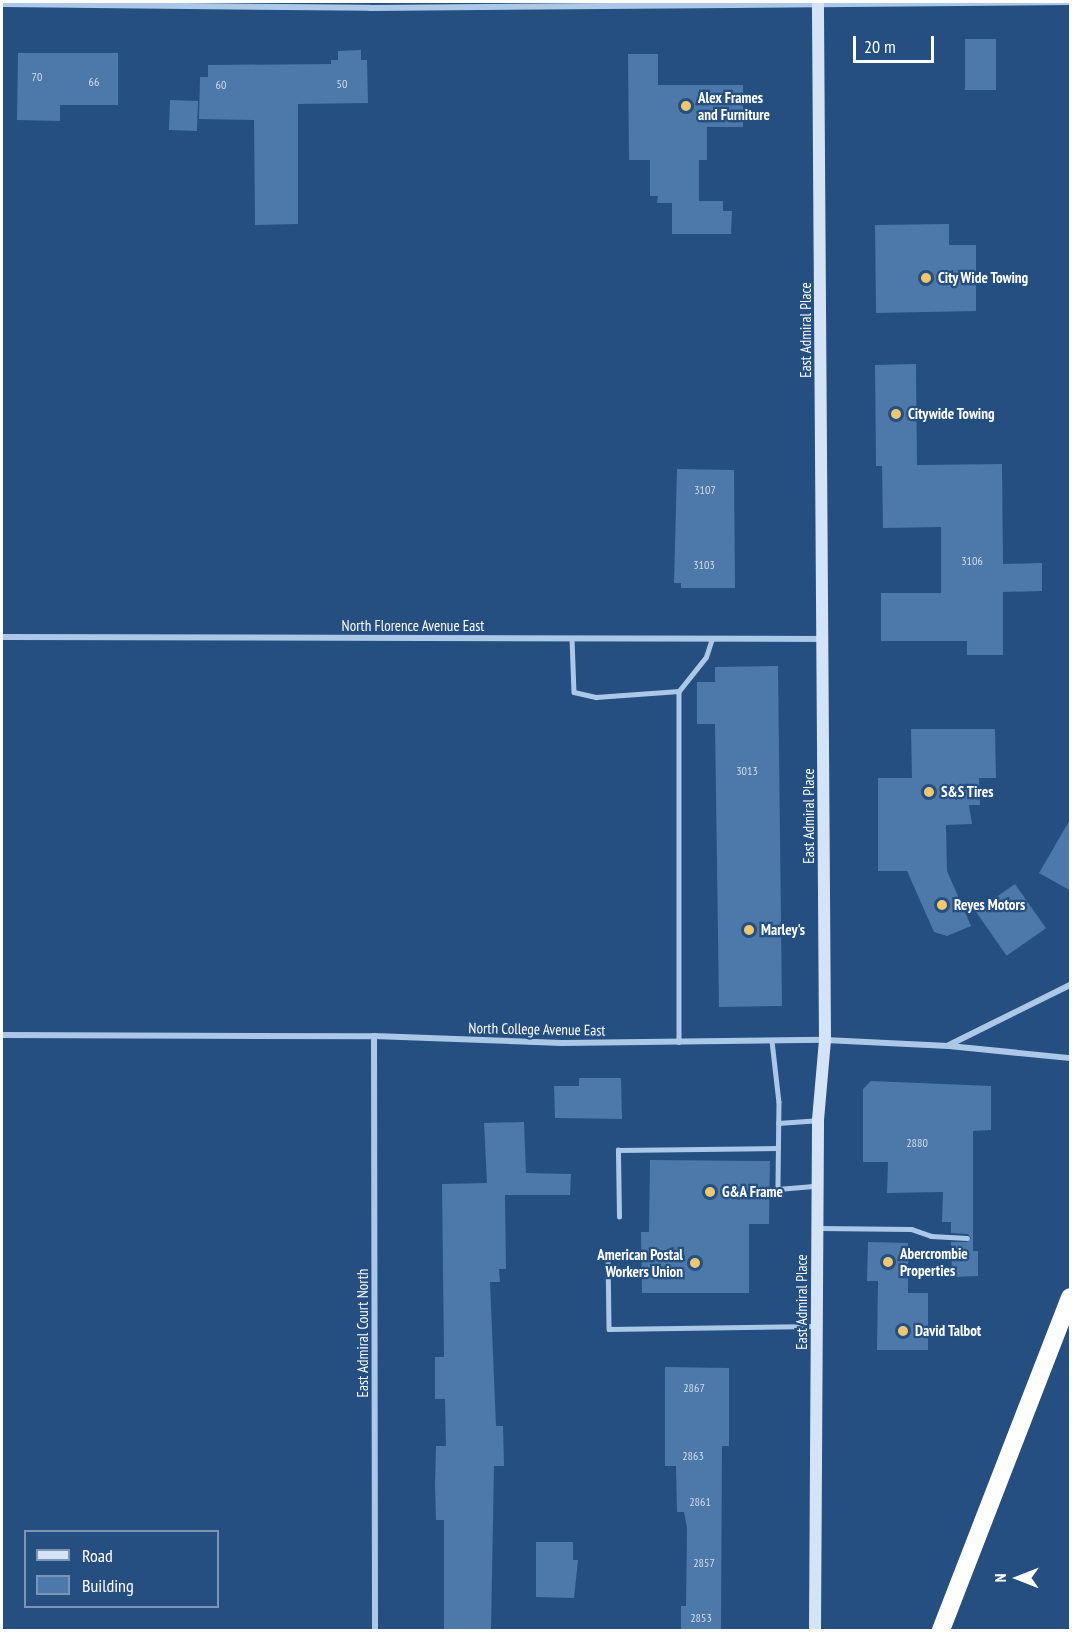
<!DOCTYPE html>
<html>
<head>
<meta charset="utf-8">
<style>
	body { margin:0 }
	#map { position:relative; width:1072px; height:1632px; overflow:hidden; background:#244f80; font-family:"PT Sans Narrow",sans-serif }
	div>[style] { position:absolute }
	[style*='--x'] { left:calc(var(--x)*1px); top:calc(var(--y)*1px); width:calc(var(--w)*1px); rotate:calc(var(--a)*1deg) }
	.building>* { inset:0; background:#4c79a9; transform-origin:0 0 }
	.lane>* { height:4.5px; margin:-2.25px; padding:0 2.25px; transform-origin:2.25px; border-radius:2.25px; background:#abc8e7 }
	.street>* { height:6px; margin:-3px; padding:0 3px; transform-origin:3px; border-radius:3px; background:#abc8e7 }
	.secondary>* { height:12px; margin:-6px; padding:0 6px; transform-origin:6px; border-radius:6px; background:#d4e4f6 }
	.highway>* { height:18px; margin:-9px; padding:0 9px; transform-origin:9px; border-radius:9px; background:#fff }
	.dots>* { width:16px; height:16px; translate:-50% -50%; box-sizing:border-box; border:3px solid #244f80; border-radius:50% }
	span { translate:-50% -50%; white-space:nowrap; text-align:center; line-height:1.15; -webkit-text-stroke:4.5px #244f80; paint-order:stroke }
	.number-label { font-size:12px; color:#d2deea }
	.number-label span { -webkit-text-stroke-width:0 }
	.poi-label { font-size:15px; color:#fff; font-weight:700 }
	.left { translate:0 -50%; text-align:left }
	.right { translate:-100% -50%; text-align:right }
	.street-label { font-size:15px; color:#fff }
	.frame { position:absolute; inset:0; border:3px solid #fff; pointer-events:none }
	.legend { position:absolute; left:24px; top:1530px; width:195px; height:78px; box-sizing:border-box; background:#244f80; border:2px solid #7c95b3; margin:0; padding:8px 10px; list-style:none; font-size:18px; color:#fff }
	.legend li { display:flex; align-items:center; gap:12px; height:30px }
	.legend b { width:30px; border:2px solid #7c95b3 }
	.north { position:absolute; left:988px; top:1548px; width:60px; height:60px; -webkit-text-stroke:4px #244f80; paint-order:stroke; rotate:270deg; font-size:16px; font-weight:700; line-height:24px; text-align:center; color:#fff }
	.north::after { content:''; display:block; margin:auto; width:21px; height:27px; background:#fff; clip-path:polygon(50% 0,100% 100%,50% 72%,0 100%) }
	.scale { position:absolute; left:853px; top:36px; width:81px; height:27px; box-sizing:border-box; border:3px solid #fff; border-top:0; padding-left:8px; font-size:18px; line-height:21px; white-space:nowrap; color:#fff; -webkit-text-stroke:4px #244f80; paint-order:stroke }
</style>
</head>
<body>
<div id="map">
	<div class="building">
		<div style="left:965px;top:39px;width:31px;height:51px"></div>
		<div style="clip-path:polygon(361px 50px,361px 60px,367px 60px,368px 103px,298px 104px,298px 224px,255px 225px,254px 120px,199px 119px,200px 77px,208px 77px,208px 65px,331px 64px,331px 60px,338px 60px,338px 51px)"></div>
		<div style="clip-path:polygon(18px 53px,118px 53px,118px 105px,60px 105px,60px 121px,17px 120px)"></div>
		<div style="clip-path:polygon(628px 54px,658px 54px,658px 85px,743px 85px,743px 127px,707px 127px,707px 160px,699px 160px,699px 201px,723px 201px,723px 211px,732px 211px,731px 234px,672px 234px,672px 203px,657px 203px,658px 196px,650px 196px,650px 160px,629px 160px)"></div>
		<div style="left:170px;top:100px;width:28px;height:30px;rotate:2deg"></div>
		<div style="clip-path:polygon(949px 224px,949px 245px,976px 245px,976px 311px,876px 313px,875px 225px)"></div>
		<div style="clip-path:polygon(916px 364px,917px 465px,1002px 464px,1003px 564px,1042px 563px,1042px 591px,1003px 592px,1003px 655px,967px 655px,967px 641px,881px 641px,881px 593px,941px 593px,941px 527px,883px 528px,882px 466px,876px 466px,875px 365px)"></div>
		<div style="clip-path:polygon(677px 469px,734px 470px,735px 588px,681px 588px,681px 583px,674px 583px)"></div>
		<div style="clip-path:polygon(778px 666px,782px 1006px,719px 1007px,715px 724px,697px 724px,697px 682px,715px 682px,715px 667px)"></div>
		<div style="clip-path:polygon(911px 729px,995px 729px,996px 778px,979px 778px,980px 805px,969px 805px,972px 824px,946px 825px,947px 871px,971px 926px,947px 936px,934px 932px,907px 871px,878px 871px,878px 778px,912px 778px)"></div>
		<div style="clip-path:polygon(1071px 818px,1071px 891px,1039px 873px)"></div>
		<div style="left:1015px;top:884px;width:54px;height:48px;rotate:55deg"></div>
		<div style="clip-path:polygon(579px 1078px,621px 1078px,622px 1119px,555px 1118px,554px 1086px,579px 1086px)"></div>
		<div style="clip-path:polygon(871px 1081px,991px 1086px,991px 1130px,973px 1131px,973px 1251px,978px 1251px,978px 1276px,952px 1277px,951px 1242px,967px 1242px,971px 1238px,968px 1234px,951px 1233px,951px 1222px,942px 1222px,943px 1192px,887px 1193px,888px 1162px,863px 1162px,863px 1089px)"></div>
		<div style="clip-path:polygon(524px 1122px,526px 1173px,571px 1174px,570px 1195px,505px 1195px,506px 1269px,499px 1269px,500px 1282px,490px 1282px,496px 1426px,503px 1426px,504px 1466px,494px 1466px,491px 1630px,444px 1630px,444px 1520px,436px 1520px,435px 1485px,436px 1446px,446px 1446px,445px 1399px,435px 1399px,435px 1357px,444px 1357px,442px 1184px,487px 1183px,484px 1123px)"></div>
		<div style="clip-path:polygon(650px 1160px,770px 1161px,769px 1224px,749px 1224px,749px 1293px,642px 1293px,641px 1232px,649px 1232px)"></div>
		<div style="clip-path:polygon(868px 1242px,908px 1243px,908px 1293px,928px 1293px,928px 1350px,877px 1350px,878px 1281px,867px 1281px)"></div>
		<div style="clip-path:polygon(665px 1367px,729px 1368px,729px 1446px,722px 1446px,721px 1630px,681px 1630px,681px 1606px,686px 1606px,687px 1528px,684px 1512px,677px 1512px,676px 1466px,665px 1466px)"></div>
		<div style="clip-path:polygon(536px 1542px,573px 1542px,573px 1560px,578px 1560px,574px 1598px,536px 1597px)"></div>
	</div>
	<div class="lane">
		<div style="--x:572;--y:638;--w:54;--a:87.9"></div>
		<div style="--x:574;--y:692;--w:23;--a:13"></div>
		<div style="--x:596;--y:697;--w:83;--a:-4.1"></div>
		<div style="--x:679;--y:691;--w:43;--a:-51.5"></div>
		<div style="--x:706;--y:657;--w:19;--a:-72"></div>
		<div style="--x:679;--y:691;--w:351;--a:90"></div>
		<div style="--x:772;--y:1041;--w:61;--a:83.5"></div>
		<div style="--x:779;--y:1102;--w:87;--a:90.7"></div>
		<div style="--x:778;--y:1189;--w:38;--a:-5"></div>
		<div style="--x:778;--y:1123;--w:39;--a:-4"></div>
		<div style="--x:619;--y:1217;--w:67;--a:-90.9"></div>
		<div style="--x:618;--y:1150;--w:160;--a:-0.7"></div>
		<div style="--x:818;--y:1228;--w:93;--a:0.6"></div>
		<div style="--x:911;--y:1229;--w:21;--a:19"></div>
		<div style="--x:931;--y:1236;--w:36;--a:3"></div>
		<div style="--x:608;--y:1254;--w:75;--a:89.2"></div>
		<div style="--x:609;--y:1329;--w:208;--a:-0.8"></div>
	</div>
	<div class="street">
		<div style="--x:2;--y:4;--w:368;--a:0.6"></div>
		<div style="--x:370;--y:8;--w:700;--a:-0.49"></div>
		<div style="--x:2;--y:637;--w:821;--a:0.14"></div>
		<div style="--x:2;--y:1035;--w:372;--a:0.2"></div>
		<div style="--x:374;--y:1036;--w:188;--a:2.1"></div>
		<div style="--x:562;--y:1043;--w:263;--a:-0.7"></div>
		<div style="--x:825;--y:1040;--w:124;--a:2.8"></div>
		<div style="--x:949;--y:1046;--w:122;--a:5.7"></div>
		<div style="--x:374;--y:1036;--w:594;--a:89.9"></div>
		<div style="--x:949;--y:1045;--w:135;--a:-26.4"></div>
	</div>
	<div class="secondary">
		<div style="--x:815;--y:1630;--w:510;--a:-89.66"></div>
		<div style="--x:818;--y:1120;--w:80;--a:-85"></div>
		<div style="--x:825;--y:1040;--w:1038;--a:-90.39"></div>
	</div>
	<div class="highway">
		<div style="--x:941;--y:1630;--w:357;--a:-68.8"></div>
	</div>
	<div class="dots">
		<div style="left:686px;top:106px;background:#f1c76e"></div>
		<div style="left:926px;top:278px;background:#f1c76e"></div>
		<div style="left:896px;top:414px;background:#f1c76e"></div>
		<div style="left:929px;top:792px;background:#f1c76e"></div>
		<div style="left:942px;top:905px;background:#f1c76e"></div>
		<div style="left:749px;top:930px;background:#f1c76e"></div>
		<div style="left:710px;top:1192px;background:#f1c76e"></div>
		<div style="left:888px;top:1262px;background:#f1c76e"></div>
		<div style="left:695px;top:1263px;background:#f1c76e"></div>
		<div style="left:903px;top:1331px;background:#f1c76e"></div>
	</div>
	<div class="number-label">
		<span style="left:37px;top:77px">70</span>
		<span style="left:94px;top:82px">66</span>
		<span style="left:342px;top:84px">50</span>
		<span style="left:221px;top:85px">60</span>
		<span style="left:705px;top:490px">3107</span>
		<span style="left:972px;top:561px">3106</span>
		<span style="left:704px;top:565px">3103</span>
		<span style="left:747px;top:771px">3013</span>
		<span style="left:917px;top:1143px">2880</span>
		<span style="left:694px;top:1388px">2867</span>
		<span style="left:693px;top:1456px">2863</span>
		<span style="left:700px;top:1502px">2861</span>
		<span style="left:704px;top:1563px">2857</span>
		<span style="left:701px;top:1618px">2853</span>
	</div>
	<div class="poi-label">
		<span class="left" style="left:698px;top:106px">Alex Frames<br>and Furniture</span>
		<span class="left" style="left:938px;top:278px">City Wide Towing</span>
		<span class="left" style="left:908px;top:414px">Citywide Towing</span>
		<span class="left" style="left:941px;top:792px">S&amp;S Tires</span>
		<span class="left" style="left:954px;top:905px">Reyes Motors</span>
		<span class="left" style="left:761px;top:930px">Marley's</span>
		<span class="left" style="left:722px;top:1192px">G&amp;A Frame</span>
		<span class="left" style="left:900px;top:1262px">Abercrombie<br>Properties</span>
		<span class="right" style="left:683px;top:1263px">American Postal<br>Workers Union</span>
		<span class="left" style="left:915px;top:1331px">David Talbot</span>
	</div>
	<div class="street-label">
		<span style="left:806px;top:330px;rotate:-90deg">East Admiral Place</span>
		<span style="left:413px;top:626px">North Florence Avenue East</span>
		<span style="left:809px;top:816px;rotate:-90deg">East Admiral Place</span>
		<span style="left:537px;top:1029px;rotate:1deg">North College Avenue East</span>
		<span style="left:802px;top:1302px;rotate:-90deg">East Admiral Place</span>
		<span style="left:363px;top:1333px;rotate:-90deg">East Admiral Court North</span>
	</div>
	<div class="frame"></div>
	<ul class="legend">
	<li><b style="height:8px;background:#d4e4f6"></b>Road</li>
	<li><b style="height:16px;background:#4c79a9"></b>Building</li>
	</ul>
	<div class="north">N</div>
	<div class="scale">20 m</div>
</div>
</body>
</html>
